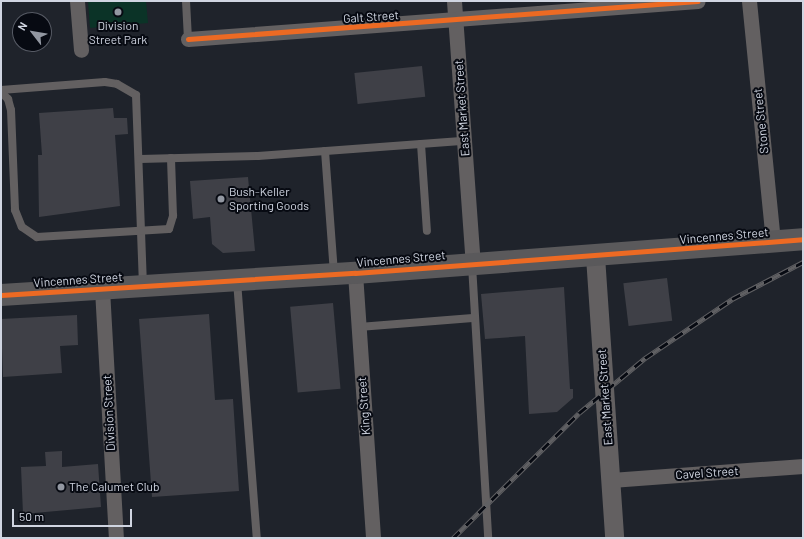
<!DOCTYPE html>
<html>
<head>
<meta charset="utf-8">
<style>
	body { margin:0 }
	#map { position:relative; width:804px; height:539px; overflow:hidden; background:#1f232b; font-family:Barlow,sans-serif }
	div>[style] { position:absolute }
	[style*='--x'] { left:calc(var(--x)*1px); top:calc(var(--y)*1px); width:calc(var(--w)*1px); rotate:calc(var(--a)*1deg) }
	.green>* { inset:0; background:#0b3327 }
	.building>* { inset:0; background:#3f4047; transform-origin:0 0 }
	.service>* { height:8px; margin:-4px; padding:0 4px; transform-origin:4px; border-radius:4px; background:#636061 }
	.minor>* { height:15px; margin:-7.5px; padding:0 7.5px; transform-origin:7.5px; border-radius:7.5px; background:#636061 }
	.tertiary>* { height:19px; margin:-9.5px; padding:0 9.5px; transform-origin:9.5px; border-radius:9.5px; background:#636061 }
	.primary>* { height:22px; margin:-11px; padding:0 11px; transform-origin:11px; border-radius:11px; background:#5a595b }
	.rail>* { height:4.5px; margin-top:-2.25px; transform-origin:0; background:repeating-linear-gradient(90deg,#070a12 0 9px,#606063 0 18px); box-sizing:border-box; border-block:1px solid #606063 }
	.cycleway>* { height:5px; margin:-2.5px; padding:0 2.5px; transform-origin:2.5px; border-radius:2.5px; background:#ed6a23 }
	.dots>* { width:11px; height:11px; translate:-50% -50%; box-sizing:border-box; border:2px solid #070a12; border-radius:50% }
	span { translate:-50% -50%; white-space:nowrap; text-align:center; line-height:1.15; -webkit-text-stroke:4px #070a12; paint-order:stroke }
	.street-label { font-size:12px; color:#d0d5e1 }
	.poi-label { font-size:12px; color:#d0d5e1 }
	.left { translate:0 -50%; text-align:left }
	.frame { position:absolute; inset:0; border:2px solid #d0d5e1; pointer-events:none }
	.north { position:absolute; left:12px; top:12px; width:40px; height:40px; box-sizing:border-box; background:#070a12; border:1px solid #575b65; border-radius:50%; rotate:301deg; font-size:11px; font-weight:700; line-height:16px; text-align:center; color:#d0d5e1 }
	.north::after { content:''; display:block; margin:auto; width:14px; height:18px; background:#9297a1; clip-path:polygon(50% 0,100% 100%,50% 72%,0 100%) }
	.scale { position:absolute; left:12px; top:509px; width:120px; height:18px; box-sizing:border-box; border:2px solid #d0d5e1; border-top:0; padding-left:5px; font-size:12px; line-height:14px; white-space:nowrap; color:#d0d5e1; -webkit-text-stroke:3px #070a12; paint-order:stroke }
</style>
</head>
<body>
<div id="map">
	<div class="green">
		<div style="clip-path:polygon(88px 1px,146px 1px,148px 23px,90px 28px)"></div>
	</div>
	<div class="building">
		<div style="left:422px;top:66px;width:31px;height:68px;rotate:84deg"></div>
		<div style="clip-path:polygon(113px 108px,114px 118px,127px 118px,128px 134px,115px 135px,120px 206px,39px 217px,38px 155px,42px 155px,39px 113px)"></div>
		<div style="clip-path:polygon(248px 177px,255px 251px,223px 253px,212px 244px,210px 217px,193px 219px,190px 181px)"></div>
		<div style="left:667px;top:278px;width:43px;height:44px;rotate:83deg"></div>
		<div style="clip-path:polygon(564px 287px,570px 389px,573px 389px,573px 398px,557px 412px,529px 414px,525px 336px,485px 339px,481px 294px)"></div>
		<div style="left:333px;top:303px;width:86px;height:43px;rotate:85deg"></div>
		<div style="clip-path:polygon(209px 314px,215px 400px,233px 399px,239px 491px,152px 497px,139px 319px)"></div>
		<div style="clip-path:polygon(77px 315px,78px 345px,60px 346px,62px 373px,3px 377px,1px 319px)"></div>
		<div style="clip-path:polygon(62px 451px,62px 467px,98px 464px,101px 507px,23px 514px,21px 467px,46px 466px,45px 452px)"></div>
	</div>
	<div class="service">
		<div style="--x:186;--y:1;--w:38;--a:87"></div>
		<div style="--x:1;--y:90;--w:104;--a:-4.4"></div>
		<div style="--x:105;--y:82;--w:12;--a:9"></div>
		<div style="--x:117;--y:84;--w:22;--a:30"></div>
		<div style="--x:136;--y:95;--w:190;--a:87.9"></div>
		<div style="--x:1;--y:92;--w:10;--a:45"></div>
		<div style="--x:8;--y:99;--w:11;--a:75"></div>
		<div style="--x:11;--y:110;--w:100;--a:87.7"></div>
		<div style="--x:15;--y:210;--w:18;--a:68"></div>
		<div style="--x:22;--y:227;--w:18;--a:34"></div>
		<div style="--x:37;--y:237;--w:132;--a:-3.5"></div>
		<div style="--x:169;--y:229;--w:14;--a:-73"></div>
		<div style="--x:173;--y:216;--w:58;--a:-92"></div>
		<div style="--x:421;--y:144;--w:87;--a:86.1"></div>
		<div style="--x:325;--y:151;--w:123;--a:85.8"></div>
		<div style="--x:140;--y:159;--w:118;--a:-1.5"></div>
		<div style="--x:258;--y:156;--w:207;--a:-4.2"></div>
		<div style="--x:472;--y:265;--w:273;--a:86.6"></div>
		<div style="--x:237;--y:281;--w:258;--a:85.6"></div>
		<div style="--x:359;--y:327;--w:114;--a:-4.5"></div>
	</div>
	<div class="minor">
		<div style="--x:77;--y:1;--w:49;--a:85.3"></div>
		<div style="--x:454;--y:1;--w:263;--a:85.9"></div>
		<div style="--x:749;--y:1;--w:242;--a:84.3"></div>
		<div style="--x:188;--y:39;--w:511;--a:-4.26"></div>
		<div style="--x:355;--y:273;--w:266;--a:86.1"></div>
		<div style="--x:102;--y:289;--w:249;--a:86.8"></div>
		<div style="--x:611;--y:480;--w:193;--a:-4.2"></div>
	</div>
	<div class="tertiary">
		<div style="--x:595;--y:256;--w:283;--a:86.1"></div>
	</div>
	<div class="primary">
		<div style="--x:1;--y:295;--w:355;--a:-3.6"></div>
		<div style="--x:355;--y:273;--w:449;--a:-4.3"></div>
	</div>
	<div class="rail">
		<div style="--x:453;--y:538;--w:177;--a:-44.8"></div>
		<div style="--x:579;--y:413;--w:86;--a:-39.8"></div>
		<div style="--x:645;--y:358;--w:105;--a:-34.1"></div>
		<div style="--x:732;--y:299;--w:80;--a:-27.5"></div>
	</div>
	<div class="cycleway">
		<div style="--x:188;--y:39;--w:511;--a:-4.26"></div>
		<div style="--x:1;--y:295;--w:355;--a:-3.6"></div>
		<div style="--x:355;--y:273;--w:449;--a:-4.3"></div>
	</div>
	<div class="dots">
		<div style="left:118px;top:12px;background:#9297a1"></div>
		<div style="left:221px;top:199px;background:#9297a1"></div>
		<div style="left:61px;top:487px;background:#9297a1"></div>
	</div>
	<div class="street-label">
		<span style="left:371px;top:17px;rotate:-4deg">Galt Street</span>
		<span style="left:462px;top:108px;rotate:-94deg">East Market Street</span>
		<span style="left:761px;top:121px;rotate:-96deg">Stone Street</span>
		<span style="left:724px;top:236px;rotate:-5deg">Vincennes Street</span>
		<span style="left:401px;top:259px;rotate:-5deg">Vincennes Street</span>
		<span style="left:78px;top:280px;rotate:-4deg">Vincennes Street</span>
		<span style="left:605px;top:397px;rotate:-94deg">East Market Street</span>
		<span style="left:364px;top:406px;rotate:-94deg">King Street</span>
		<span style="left:109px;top:413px;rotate:-93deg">Division Street</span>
		<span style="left:707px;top:473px;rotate:-4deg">Cavel Street</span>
	</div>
	<div class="poi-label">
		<span style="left:118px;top:33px">Division<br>Street Park</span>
		<span class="left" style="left:229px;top:199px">Bush-Keller<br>Sporting Goods</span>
		<span class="left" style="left:69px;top:487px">The Calumet Club</span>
	</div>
	<div class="frame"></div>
	<div class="north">N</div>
	<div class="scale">50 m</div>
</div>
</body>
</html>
